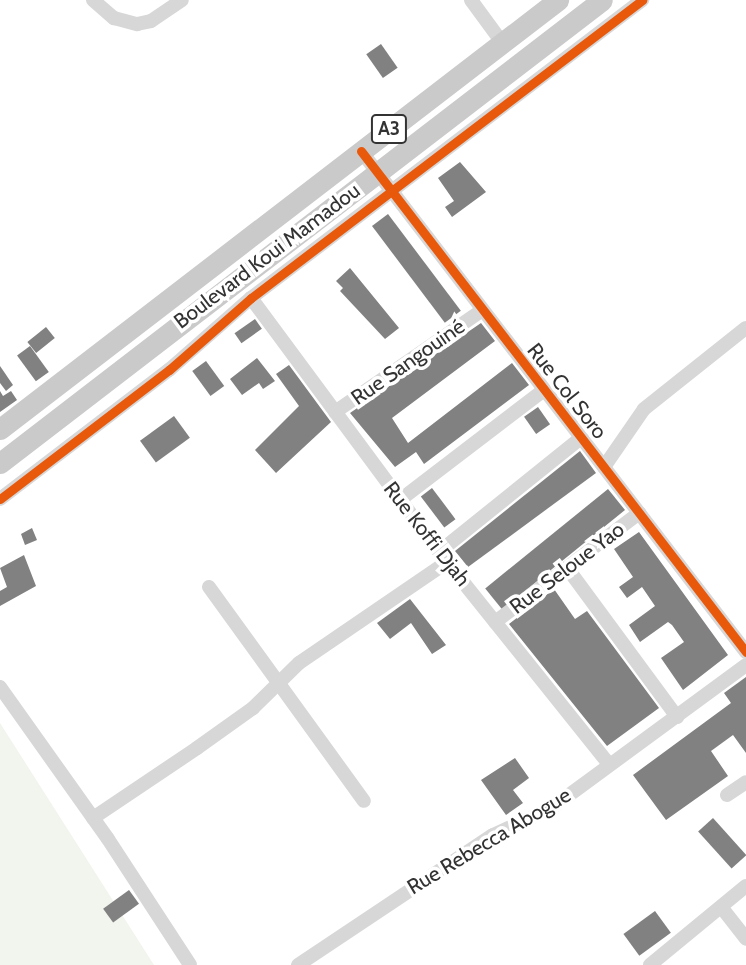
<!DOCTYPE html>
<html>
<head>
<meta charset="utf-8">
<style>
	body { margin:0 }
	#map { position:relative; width:746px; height:965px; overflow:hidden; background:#fff; font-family:Cabin,sans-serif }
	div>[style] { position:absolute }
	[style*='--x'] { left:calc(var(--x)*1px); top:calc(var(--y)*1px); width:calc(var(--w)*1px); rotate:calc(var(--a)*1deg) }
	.green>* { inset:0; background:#f1f5ed }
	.building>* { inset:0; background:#818181; transform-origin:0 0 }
	.minor>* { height:14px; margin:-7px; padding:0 7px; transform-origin:7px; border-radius:7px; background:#d7d7d7 }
	.primary>* { height:21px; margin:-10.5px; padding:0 10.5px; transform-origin:10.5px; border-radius:10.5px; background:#cacaca }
	.cycleway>* { height:9px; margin:-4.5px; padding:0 4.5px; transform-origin:4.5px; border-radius:4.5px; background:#e8590c }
	span { translate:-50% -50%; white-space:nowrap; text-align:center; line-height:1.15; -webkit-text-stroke:7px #fff; paint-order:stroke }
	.shield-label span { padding:2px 5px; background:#fff; border:2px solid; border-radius:5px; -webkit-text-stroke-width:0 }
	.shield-label { font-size:19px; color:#333; font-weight:700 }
	.street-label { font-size:21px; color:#333 }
</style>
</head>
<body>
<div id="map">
	<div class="green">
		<div style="clip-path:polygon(0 723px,154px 965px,0 965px)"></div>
	</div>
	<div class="building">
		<div style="left:381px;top:44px;width:29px;height:18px;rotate:55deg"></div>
		<div style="clip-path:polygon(460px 162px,486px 192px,452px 217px,445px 207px,454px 201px,438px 178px)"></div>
		<div style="left:388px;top:214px;width:121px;height:20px;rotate:53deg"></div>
		<div style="clip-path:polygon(350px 268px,399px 328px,385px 339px,340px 291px,343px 288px,336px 281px)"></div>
		<div style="left:255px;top:319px;width:12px;height:25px;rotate:55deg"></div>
		<div style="clip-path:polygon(481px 323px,495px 341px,392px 418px,408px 443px,512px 363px,529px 385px,424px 464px,416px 452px,395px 467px,350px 413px)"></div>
		<div style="left:46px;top:327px;width:14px;height:24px;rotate:51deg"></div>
		<div style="left:30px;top:346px;width:32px;height:16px;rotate:54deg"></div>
		<div style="clip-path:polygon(257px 358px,275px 381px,263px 389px,259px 383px,242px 395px,230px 379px)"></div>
		<div style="left:206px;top:361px;width:31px;height:17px;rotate:54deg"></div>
		<div style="clip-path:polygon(289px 365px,331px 422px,276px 473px,255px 450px,299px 406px,276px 374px)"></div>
		<div style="clip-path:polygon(0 366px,13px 385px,6px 391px,0 383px)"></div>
		<div style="clip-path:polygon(0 391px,3px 396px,11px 391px,17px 400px,0 412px)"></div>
		<div style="left:538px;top:407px;width:21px;height:17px;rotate:55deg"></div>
		<div style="left:174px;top:416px;width:27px;height:42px;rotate:54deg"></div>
		<div style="clip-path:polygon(580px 451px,596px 473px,468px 567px,455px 551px)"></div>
		<div style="left:432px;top:488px;width:39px;height:14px;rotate:53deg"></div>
		<div style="left:608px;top:489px;width:27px;height:158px;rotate:51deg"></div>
		<div style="clip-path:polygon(32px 528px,37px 540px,25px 545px,21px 534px)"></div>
		<div style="clip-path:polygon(639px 532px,728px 655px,683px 690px,661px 658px,684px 642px,672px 625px,668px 622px,640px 642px,629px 625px,655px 606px,642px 587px,627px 598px,619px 587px,633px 577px,614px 549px)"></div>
		<div style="clip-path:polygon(24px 555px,36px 586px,0 606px,0 591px,7px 587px,0 568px)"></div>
		<div style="clip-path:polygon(554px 589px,575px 619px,587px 611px,659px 708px,607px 746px,509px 624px)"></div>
		<div style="clip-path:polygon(410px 599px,446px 645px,432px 654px,411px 623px,390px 639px,377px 623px)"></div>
		<div style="clip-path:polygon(746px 677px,746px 753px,733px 735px,711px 751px,728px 776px,666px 820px,633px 775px,731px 703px,724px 693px)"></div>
		<div style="clip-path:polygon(515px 758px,529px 778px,513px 790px,523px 803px,506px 815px,481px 780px)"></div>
		<div style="left:713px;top:818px;width:50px;height:20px;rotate:48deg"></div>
		<div style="left:129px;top:890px;width:17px;height:32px;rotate:54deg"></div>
		<div style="left:655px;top:911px;width:27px;height:39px;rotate:54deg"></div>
	</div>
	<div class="minor">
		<div style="--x:93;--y:0;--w:28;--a:41"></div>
		<div style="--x:114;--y:18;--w:24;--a:15"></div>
		<div style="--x:137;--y:24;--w:14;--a:-12"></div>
		<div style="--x:151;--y:21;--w:37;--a:-34"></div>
		<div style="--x:471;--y:0;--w:51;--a:53.8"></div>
		<div style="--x:361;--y:151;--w:632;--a:52.46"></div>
		<div style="--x:251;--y:298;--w:316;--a:53.5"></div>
		<div style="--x:439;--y:552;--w:272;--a:51.3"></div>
		<div style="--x:335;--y:412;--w:178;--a:-34.7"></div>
		<div style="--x:604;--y:467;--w:70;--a:-55.4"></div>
		<div style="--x:644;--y:409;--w:130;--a:-38.5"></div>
		<div style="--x:0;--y:499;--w:213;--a:-37.4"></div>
		<div style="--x:169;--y:370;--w:109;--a:-41.3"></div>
		<div style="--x:251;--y:298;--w:492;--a:-37.3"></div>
		<div style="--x:400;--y:500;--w:181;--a:-37.4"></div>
		<div style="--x:439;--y:552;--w:182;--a:-38.8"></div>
		<div style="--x:568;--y:569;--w:184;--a:53.6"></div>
		<div style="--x:209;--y:587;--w:264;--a:54.1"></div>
		<div style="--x:495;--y:622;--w:181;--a:-37.1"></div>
		<div style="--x:0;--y:687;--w:186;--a:54.6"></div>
		<div style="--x:108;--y:839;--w:150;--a:56.9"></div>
		<div style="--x:727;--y:795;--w:23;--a:-34"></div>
		<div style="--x:93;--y:818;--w:125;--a:-33.9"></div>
		<div style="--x:197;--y:748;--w:69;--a:-35.5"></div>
		<div style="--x:253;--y:708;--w:64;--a:-44.4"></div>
		<div style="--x:299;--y:663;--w:179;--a:-34.3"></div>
		<div style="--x:722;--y:908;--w:39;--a:52"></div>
		<div style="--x:298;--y:965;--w:234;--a:-33.7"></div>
		<div style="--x:493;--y:835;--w:63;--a:-24.5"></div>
		<div style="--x:550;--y:809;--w:243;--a:-36.3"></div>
		<div style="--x:650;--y:965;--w:124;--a:-39.5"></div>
	</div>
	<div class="primary">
		<div style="--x:0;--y:429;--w:704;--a:-37.55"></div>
		<div style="--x:0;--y:463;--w:759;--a:-37.56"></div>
	</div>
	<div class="cycleway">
		<div style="--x:361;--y:151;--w:632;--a:52.46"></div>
		<div style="--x:0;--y:499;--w:213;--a:-37.4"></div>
		<div style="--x:169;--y:370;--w:109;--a:-41.3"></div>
		<div style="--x:251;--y:298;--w:492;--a:-37.3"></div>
	</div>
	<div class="shield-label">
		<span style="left:389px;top:129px">A3</span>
	</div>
	<div class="street-label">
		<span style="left:267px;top:256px;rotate:-37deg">Boulevard Koui Mamadou</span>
		<span style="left:408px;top:362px;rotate:-35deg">Rue Sangouiné</span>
		<span style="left:567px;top:391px;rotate:52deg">Rue Col Soro</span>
		<span style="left:427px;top:534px;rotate:52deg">Rue Koffi Djah</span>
		<span style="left:567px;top:568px;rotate:-37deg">Rue Seloue Yao</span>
		<span style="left:489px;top:841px;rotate:-31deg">Rue Rebecca Abogue</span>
	</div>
</div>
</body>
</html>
